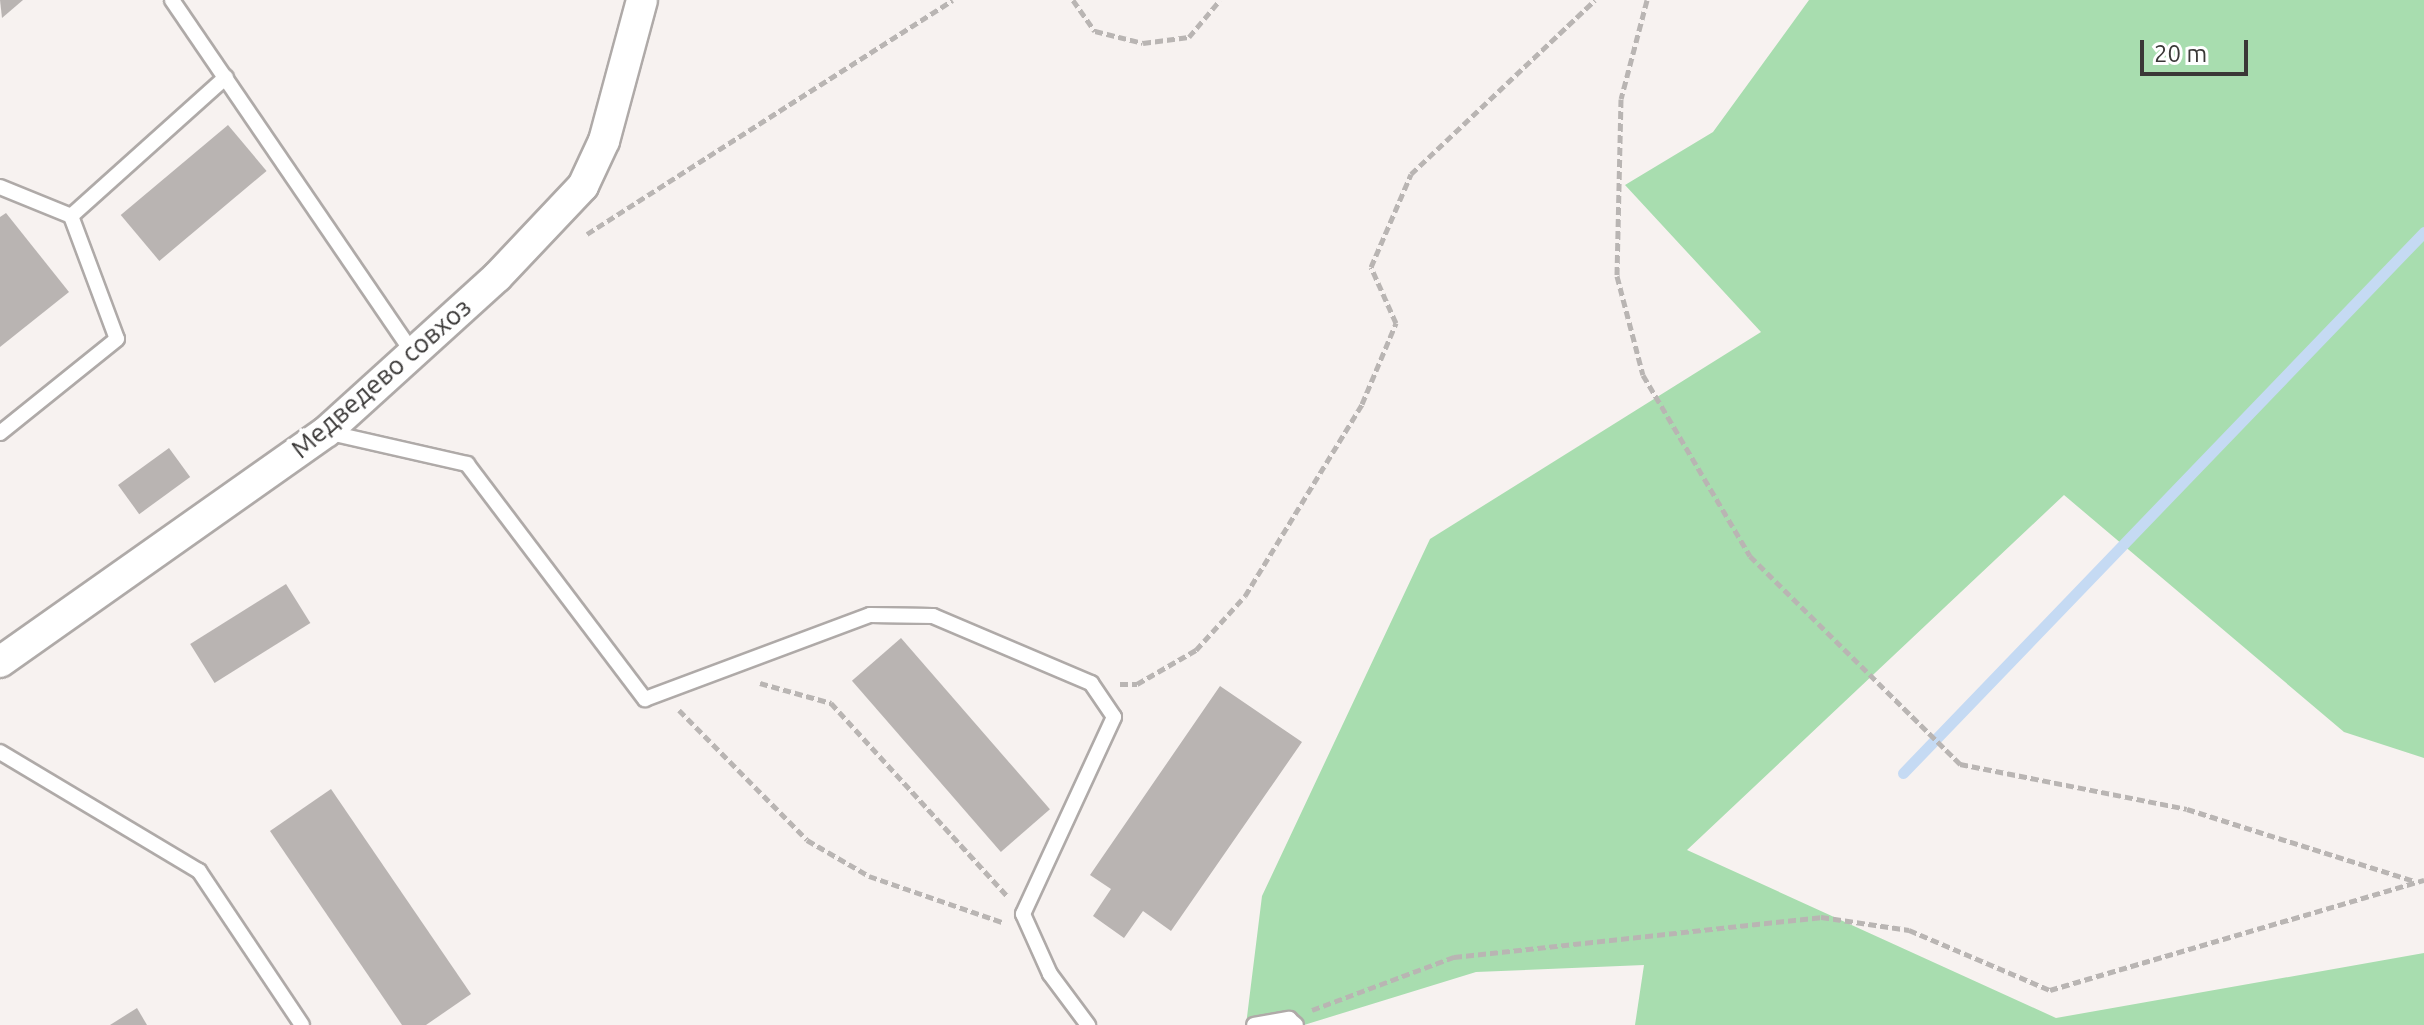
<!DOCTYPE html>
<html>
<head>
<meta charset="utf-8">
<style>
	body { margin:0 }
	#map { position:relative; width:2424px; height:1025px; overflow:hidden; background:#f7f2f0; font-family:Ubuntu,sans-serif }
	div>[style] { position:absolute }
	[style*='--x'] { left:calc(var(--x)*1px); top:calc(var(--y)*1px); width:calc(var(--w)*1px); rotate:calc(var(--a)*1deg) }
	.green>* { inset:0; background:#a8ddaf }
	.stream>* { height:11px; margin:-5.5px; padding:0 5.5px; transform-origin:5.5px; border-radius:5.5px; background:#c5daf3 }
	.building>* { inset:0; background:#b9b4b2; transform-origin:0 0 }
	.path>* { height:5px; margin-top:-2.5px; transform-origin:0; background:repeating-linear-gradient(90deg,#b9b5b3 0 8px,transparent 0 12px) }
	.roads { filter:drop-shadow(2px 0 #afaaa8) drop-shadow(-2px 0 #afaaa8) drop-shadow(0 2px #afaaa8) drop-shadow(0 -2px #afaaa8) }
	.lane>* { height:14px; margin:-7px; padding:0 7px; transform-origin:7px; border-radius:7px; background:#fff }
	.street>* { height:30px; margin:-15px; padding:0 15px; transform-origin:15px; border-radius:15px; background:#fff }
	span { translate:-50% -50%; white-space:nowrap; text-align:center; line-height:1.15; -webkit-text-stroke:8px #fff; paint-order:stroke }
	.street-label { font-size:26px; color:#3a3837 }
	.scale { position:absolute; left:2140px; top:40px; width:108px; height:36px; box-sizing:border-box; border:4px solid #3a3837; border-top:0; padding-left:10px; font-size:24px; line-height:28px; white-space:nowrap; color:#3a3837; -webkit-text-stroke:6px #fff; paint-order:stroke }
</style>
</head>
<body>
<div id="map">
	<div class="green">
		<div style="clip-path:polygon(1809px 0,2424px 0,2424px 758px,2344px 732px,2064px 495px,1687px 850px,2056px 1018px,2424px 953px,2424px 1025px,1635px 1025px,1644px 965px,1476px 972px,1304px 1025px,1246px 1025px,1262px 896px,1430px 539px,1761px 332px,1625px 185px,1713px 132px)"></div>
	</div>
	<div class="stream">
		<div style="--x:1903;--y:773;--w:751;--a:-46.08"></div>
	</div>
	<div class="building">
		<div style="clip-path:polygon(0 0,23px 0,2px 18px)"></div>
		<div style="left:228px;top:125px;width:60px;height:140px;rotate:50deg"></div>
		<div style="clip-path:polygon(6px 213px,69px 292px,0 347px,0 217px)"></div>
		<div style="left:169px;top:448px;width:36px;height:63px;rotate:54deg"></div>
		<div style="left:286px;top:584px;width:46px;height:113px;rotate:58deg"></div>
		<div style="left:901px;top:638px;width:227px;height:65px;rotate:49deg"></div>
		<div style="clip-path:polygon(1220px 686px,1302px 742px,1171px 931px,1143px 911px,1124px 938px,1093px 916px,1111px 889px,1090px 875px)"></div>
		<div style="clip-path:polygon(331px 789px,471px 994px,426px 1025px,402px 1025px,270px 831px)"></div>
		<div style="clip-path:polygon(137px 1008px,147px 1025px,110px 1025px)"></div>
	</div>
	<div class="path">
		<div style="--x:1073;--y:0;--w:38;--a:55"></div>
		<div style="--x:1095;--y:31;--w:49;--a:14"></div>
		<div style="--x:1143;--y:43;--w:46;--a:-7.4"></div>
		<div style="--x:1189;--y:37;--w:48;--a:-50"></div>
		<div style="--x:1647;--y:0;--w:102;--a:104.7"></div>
		<div style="--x:1621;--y:99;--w:177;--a:91.3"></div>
		<div style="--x:1617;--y:276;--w:102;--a:75.3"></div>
		<div style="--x:1643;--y:375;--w:210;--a:59.4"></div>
		<div style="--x:1750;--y:556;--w:296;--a:44.7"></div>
		<div style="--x:1960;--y:764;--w:231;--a:11.2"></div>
		<div style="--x:2187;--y:809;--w:238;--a:17.6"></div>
		<div style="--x:587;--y:234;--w:434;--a:-32.6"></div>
		<div style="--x:760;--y:683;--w:74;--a:15.7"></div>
		<div style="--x:831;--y:703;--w:261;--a:47.6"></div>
		<div style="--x:1120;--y:684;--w:17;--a:0"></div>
		<div style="--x:1137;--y:684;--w:68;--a:-30"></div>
		<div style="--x:1196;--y:650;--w:73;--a:-47.8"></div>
		<div style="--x:1245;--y:596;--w:225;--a:-58.6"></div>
		<div style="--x:1362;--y:404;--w:88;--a:-67.2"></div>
		<div style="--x:1396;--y:323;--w:61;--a:-114.1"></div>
		<div style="--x:1371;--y:267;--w:101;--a:-66.7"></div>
		<div style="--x:1411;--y:174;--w:253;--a:-43.4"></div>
		<div style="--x:679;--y:710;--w:182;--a:45.4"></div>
		<div style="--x:807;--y:840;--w:72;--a:30.1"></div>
		<div style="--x:869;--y:876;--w:141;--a:19.1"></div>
		<div style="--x:1312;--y:1010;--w:152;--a:-20.5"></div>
		<div style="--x:1454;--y:957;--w:369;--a:-6.2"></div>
		<div style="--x:1821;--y:917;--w:89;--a:8.4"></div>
		<div style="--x:1909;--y:930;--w:153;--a:23.1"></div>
		<div style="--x:2050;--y:990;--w:390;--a:-16.4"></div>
	</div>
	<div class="roads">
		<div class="lane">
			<div style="--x:172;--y:0;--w:427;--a:55.7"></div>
			<div style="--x:0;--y:187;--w:77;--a:22.2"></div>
			<div style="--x:71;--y:216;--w:131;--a:69.5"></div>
			<div style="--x:117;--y:339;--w:150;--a:141.2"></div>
			<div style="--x:71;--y:216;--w:208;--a:-41.9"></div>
			<div style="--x:326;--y:432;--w:145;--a:12.8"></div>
			<div style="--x:467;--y:464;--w:295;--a:52.9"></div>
			<div style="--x:645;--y:699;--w:240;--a:-20.5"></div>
			<div style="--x:870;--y:615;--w:63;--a:0.9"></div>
			<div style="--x:933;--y:616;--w:172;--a:23"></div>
			<div style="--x:1091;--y:683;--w:41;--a:55.9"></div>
			<div style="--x:1114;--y:717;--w:217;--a:114.8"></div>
			<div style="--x:1023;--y:914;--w:66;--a:65.8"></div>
			<div style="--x:1050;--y:974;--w:64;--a:53.3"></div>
			<div style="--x:0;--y:752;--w:232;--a:30.9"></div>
			<div style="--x:199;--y:871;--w:185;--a:56.2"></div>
			<div style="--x:1254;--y:1025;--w:36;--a:-10"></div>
			<div style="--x:1289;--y:1019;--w:9;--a:41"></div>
		</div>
		<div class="street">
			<div style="--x:0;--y:662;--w:399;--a:-35.2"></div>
			<div style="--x:326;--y:432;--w:231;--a:-42.2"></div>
			<div style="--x:497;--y:277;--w:125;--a:-46.6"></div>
			<div style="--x:583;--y:186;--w:50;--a:-65"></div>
			<div style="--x:604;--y:141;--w:146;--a:-74.9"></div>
		</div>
	</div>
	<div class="street-label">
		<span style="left:381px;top:378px;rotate:-41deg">Медведево совхоз</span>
	</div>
	<div class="scale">20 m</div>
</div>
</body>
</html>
